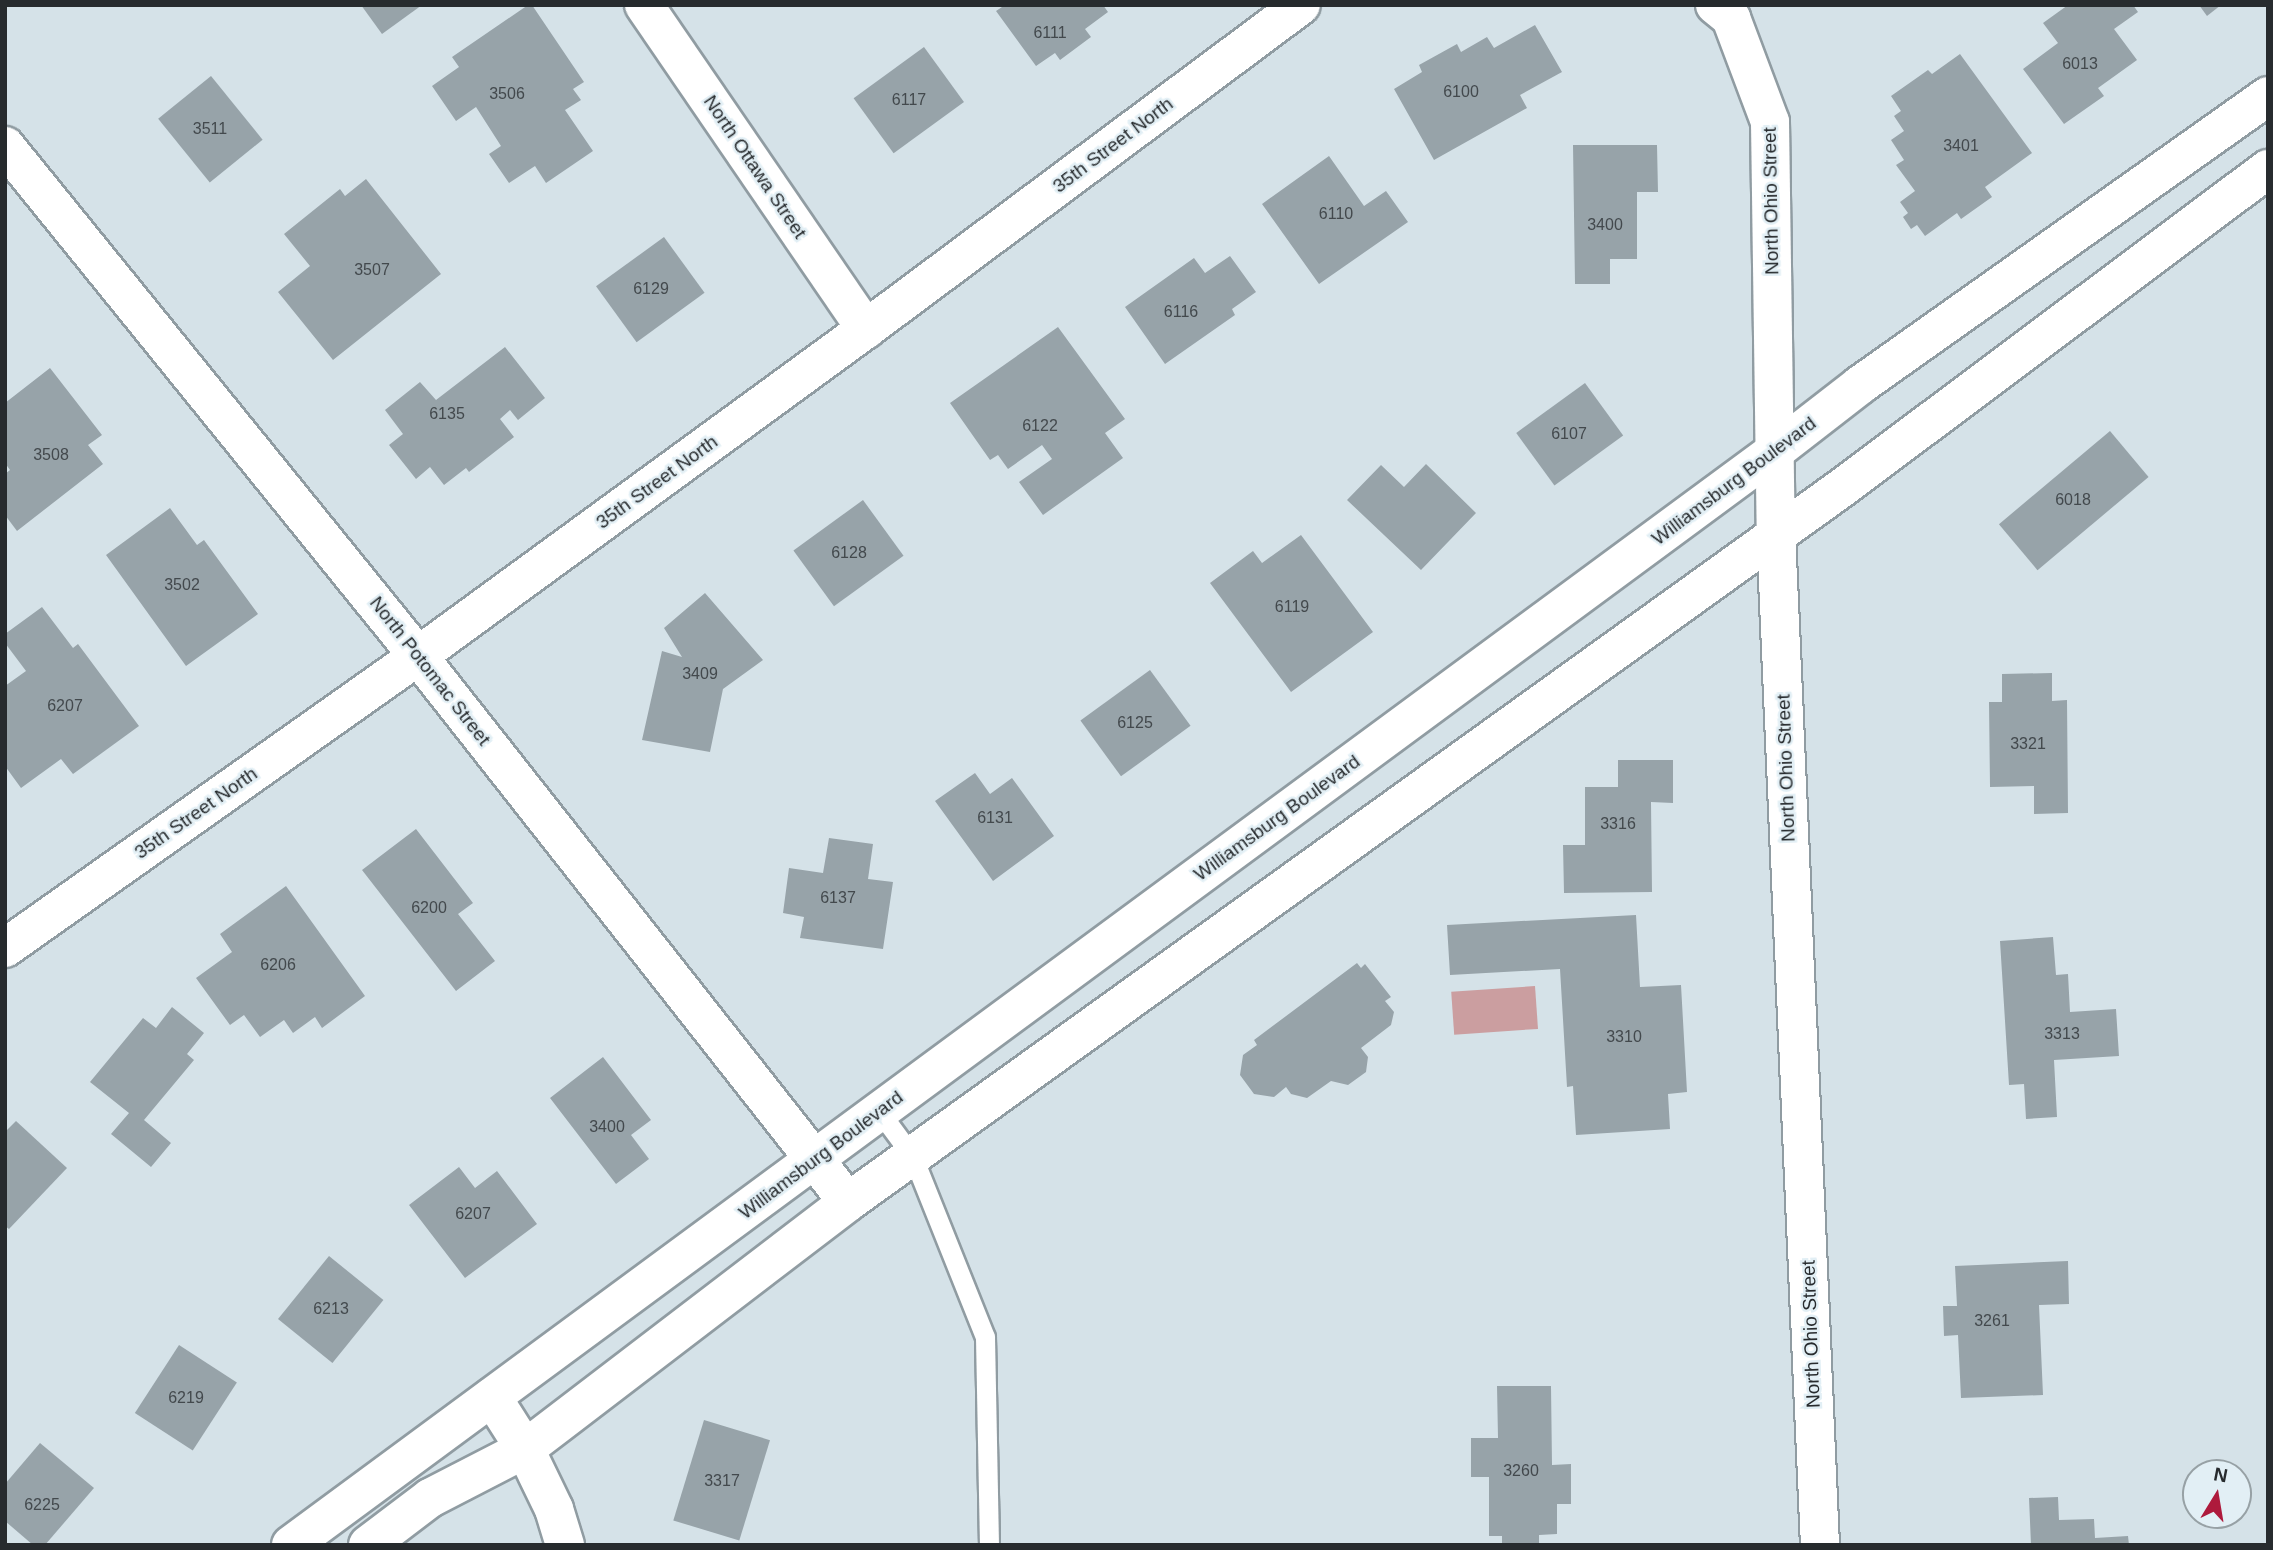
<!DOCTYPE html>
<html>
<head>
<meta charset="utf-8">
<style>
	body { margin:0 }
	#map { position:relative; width:2273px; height:1550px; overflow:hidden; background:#d5e2e8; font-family:Helvetica,sans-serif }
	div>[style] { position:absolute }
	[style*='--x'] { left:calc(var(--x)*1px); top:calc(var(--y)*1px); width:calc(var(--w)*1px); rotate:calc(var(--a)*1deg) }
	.water>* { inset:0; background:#cb9ea0; transform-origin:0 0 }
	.building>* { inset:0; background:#97a3a9; transform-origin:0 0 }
	.roads { filter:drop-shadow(2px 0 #909ca2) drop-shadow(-2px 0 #909ca2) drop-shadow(0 2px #909ca2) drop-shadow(0 -2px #909ca2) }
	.service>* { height:19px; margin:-9.5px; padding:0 9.5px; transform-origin:9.5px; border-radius:9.5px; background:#fff }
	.minor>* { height:38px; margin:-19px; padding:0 19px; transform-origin:19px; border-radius:19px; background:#fff }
	.secondary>* { height:38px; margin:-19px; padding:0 19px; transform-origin:19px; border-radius:19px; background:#fff }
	span { translate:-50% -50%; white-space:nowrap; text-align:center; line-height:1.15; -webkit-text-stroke:5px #e2eff5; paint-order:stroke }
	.number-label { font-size:16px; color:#43494d }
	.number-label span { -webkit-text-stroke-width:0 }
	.street-label { font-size:19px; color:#272b2e }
	.frame { position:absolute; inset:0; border:7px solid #272b2e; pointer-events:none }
	.north { position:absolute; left:2182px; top:1459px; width:70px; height:70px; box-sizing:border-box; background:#e2eff5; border:2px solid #97a1a5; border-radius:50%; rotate:11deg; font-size:19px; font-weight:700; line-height:28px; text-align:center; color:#272b2e }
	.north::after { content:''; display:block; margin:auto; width:24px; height:32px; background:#ae1a3c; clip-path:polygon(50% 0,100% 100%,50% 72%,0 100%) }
</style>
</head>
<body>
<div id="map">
	<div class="water">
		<div style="left:1535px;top:986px;width:43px;height:84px;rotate:86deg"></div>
	</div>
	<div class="building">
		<div style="clip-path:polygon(361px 5px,422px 5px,382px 34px)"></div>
		<div style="clip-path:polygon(528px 5px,532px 5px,584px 82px,573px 89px,581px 100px,565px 110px,593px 151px,546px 183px,535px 166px,509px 183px,489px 154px,501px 146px,476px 107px,456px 121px,432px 86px,459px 67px,452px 57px)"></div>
		<div style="clip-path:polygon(1005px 5px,1103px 5px,1108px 12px,1085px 29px,1091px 37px,1060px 60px,1055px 53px,1036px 66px,996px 11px)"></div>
		<div style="clip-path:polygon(2068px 5px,2133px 5px,2138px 12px,2114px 29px,2137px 60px,2098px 88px,2104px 96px,2064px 124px,2023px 69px,2058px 43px,2043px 23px)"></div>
		<div style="clip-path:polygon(2199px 5px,2221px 5px,2207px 16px)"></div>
		<div style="clip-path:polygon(1535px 25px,1562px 72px,1520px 95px,1527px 108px,1434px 160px,1394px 89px,1422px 72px,1419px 65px,1457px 44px,1461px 52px,1487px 37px,1494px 48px)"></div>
		<div style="left:924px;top:47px;width:68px;height:87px;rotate:54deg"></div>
		<div style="clip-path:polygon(1960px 54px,2032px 153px,1985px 187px,1992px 197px,1961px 219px,1957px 213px,1925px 236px,1917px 225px,1911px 229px,1903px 217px,1908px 213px,1900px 202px,1915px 191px,1896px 165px,1904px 160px,1891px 140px,1904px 131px,1894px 116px,1901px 111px,1891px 96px,1928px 70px,1932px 74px)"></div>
		<div style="left:211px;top:76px;width:82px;height:68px;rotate:51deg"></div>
		<div style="clip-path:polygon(1573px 145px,1657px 145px,1658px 192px,1637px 192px,1637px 259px,1610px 259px,1610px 284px,1575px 284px)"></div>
		<div style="clip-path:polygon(1329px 156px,1364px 206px,1386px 191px,1408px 222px,1319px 284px,1262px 204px)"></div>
		<div style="clip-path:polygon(366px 179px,441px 274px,333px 360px,278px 292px,310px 266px,284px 234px,340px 189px,345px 196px)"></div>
		<div style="left:664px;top:237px;width:69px;height:84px;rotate:54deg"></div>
		<div style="clip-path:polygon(1230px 256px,1256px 292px,1232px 309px,1235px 315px,1165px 364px,1125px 307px,1194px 258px,1205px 273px)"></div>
		<div style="clip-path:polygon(1058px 327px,1125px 419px,1105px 433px,1123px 458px,1043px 515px,1019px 482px,1052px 459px,1042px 445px,1008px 469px,998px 455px,990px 460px,950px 403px)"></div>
		<div style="clip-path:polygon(505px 347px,545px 398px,518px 420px,510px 410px,500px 419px,514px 437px,469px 472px,466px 468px,444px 485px,430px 467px,416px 479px,389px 445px,403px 434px,385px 410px,420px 382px,436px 400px)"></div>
		<div style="clip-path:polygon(50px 368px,102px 435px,88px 445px,103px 464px,17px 531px,5px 515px,5px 474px,10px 470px,5px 463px,5px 403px)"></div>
		<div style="left:1585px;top:383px;width:65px;height:85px;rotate:54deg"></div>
		<div style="left:2110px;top:431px;width:60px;height:145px;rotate:50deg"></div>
		<div style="clip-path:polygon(1426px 464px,1476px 513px,1421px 570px,1347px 500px,1381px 465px,1404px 487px)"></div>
		<div style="left:863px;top:500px;width:69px;height:86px;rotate:54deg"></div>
		<div style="clip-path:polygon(170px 508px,197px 545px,204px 540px,258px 614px,186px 666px,106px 555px)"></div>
		<div style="clip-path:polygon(1301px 535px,1373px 632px,1291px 692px,1210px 583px,1253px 551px,1262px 563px)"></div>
		<div style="clip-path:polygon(705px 593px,763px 660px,723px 689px,710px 752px,642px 740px,662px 651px,682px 657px,664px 628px)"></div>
		<div style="clip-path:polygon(42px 607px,73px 648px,78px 644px,139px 726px,73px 774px,61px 759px,21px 788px,5px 766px,5px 686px,26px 671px,5px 643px,5px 634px)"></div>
		<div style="left:1150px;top:670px;width:69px;height:86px;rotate:54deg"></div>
		<div style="clip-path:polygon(2052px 673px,2052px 701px,2067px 700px,2068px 813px,2034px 814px,2034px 786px,1990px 787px,1989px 702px,2002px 702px,2002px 674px)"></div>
		<div style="clip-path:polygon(1618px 760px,1673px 760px,1673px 803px,1651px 802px,1652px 892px,1564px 893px,1563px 845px,1585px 845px,1585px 787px,1618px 787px)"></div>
		<div style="clip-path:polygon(975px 773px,990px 794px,1012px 778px,1054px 836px,993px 881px,935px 801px)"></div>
		<div style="clip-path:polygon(416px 829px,473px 903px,458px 914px,495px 961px,456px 991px,362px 870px)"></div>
		<div style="clip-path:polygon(829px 838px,873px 844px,868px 879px,893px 882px,883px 949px,800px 938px,804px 917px,783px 913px,789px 868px,823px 873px)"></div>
		<div style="clip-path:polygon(286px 886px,365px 996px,322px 1028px,315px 1017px,293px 1033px,284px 1020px,260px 1037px,244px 1015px,230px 1025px,196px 978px,232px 952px,220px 934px)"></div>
		<div style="clip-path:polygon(1636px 915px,1640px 987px,1681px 985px,1687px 1092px,1668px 1094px,1670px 1129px,1576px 1135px,1573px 1086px,1567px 1087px,1560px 969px,1450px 975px,1447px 925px)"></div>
		<div style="clip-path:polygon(2053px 937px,2056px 975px,2068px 974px,2070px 1012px,2116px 1009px,2119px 1056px,2054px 1060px,2057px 1117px,2026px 1119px,2024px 1084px,2009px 1085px,2000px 941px)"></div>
		<div style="clip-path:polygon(1357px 963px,1361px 968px,1365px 964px,1391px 997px,1385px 1001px,1394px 1012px,1391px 1025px,1361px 1048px,1368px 1057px,1366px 1072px,1348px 1085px,1331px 1081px,1307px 1098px,1291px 1094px,1286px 1087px,1274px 1097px,1254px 1094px,1240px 1075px,1243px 1055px,1257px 1045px,1254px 1040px)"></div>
		<div style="clip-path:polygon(172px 1007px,204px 1033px,187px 1054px,194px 1060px,144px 1120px,171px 1143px,151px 1167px,111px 1134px,129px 1113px,90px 1082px,143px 1018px,156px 1028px)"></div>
		<div style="clip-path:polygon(603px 1057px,651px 1120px,631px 1135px,649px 1159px,616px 1184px,550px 1098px)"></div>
		<div style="clip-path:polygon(16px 1121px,67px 1168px,9px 1229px,5px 1226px,5px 1132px)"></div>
		<div style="clip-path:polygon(459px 1167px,475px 1188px,497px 1171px,537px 1224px,465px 1278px,409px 1205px)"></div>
		<div style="left:329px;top:1256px;width:70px;height:81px;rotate:39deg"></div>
		<div style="clip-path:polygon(2068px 1261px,2069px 1304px,2039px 1305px,2043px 1395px,1961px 1398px,1958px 1335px,1944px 1336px,1943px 1306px,1957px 1306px,1955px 1266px)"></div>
		<div style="left:179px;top:1345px;width:69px;height:81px;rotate:33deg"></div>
		<div style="clip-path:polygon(1497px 1386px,1551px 1386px,1552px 1465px,1571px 1464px,1571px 1504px,1557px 1504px,1557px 1534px,1539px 1535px,1539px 1545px,1502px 1545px,1502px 1536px,1489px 1536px,1489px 1477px,1471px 1477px,1471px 1438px,1498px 1438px)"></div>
		<div style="left:704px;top:1420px;width:69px;height:105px;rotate:17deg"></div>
		<div style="clip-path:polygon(40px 1443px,94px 1488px,45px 1545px,33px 1545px,5px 1521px,5px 1484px)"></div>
		<div style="clip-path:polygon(2058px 1497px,2059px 1520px,2094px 1519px,2095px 1538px,2128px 1536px,2129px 1545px,2031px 1545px,2029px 1498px)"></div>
	</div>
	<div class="roads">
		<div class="service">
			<div style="--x:879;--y:1111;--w:57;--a:53.5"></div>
			<div style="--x:913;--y:1157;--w:194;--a:68.2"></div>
			<div style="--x:985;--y:1337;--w:208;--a:88.9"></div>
		</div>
		<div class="minor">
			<div style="--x:644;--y:5;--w:393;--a:55.6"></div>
			<div style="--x:1715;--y:5;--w:21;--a:39"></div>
			<div style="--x:1731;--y:18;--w:111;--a:69.4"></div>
			<div style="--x:1770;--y:122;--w:412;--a:89.2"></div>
			<div style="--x:1776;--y:534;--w:1012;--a:87.51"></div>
			<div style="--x:5;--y:146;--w:656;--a:51"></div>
			<div style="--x:418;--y:656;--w:695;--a:51.78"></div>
			<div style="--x:5;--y:948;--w:506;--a:-35.26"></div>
			<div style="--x:418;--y:656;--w:555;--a:-36.13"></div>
			<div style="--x:866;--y:329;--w:542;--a:-36.68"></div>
			<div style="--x:492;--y:1397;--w:62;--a:57.6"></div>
			<div style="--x:525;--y:1449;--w:67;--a:64.2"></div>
			<div style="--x:554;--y:1509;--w:38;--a:73"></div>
		</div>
		<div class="secondary">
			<div style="--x:291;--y:1545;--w:1844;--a:-36.4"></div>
			<div style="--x:1775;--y:451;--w:108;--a:-37.8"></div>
			<div style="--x:1860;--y:385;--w:500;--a:-35.3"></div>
			<div style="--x:368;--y:1545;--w:78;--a:-37.2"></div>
			<div style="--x:430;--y:1498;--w:107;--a:-27.3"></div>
			<div style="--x:525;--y:1449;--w:407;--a:-37.4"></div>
			<div style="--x:848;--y:1202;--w:1225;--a:-35.7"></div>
			<div style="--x:1843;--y:487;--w:531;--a:-36.81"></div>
		</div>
	</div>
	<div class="number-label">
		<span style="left:1050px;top:33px">6111</span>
		<span style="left:2080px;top:64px">6013</span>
		<span style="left:1461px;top:92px">6100</span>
		<span style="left:507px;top:94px">3506</span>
		<span style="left:909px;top:100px">6117</span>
		<span style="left:210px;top:129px">3511</span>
		<span style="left:1961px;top:146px">3401</span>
		<span style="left:1336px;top:214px">6110</span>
		<span style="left:1605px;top:225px">3400</span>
		<span style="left:372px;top:270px">3507</span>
		<span style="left:651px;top:289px">6129</span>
		<span style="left:1181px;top:312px">6116</span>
		<span style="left:447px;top:414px">6135</span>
		<span style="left:1040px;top:426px">6122</span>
		<span style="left:1569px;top:434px">6107</span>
		<span style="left:51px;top:455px">3508</span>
		<span style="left:2073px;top:500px">6018</span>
		<span style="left:849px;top:553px">6128</span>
		<span style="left:182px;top:585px">3502</span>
		<span style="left:1292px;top:607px">6119</span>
		<span style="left:700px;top:674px">3409</span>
		<span style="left:65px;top:706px">6207</span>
		<span style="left:1135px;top:723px">6125</span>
		<span style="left:2028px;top:744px">3321</span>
		<span style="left:995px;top:818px">6131</span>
		<span style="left:1618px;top:824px">3316</span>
		<span style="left:838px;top:898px">6137</span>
		<span style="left:429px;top:908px">6200</span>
		<span style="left:278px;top:965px">6206</span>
		<span style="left:2062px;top:1034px">3313</span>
		<span style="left:1624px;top:1037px">3310</span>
		<span style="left:607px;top:1127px">3400</span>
		<span style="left:473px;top:1214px">6207</span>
		<span style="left:331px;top:1309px">6213</span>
		<span style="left:1992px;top:1321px">3261</span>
		<span style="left:186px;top:1398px">6219</span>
		<span style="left:1521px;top:1471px">3260</span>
		<span style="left:722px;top:1481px">3317</span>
		<span style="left:42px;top:1505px">6225</span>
	</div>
	<div class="street-label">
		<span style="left:1113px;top:145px;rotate:-37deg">35th Street North</span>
		<span style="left:755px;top:167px;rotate:56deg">North Ottawa Street</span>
		<span style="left:1771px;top:201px;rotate:-91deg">North Ohio Street</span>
		<span style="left:1734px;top:481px;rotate:-37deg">Williamsburg Boulevard</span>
		<span style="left:657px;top:482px;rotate:-36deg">35th Street North</span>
		<span style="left:430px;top:671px;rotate:52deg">North Potomac Street</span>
		<span style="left:1786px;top:768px;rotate:-92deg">North Ohio Street</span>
		<span style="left:196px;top:813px;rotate:-35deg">35th Street North</span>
		<span style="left:1277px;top:818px;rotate:-36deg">Williamsburg Boulevard</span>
		<span style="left:821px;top:1155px;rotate:-37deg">Williamsburg Boulevard</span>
		<span style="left:1811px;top:1334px;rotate:-92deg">North Ohio Street</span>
	</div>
	<div class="frame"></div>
	<div class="north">N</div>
</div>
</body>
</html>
